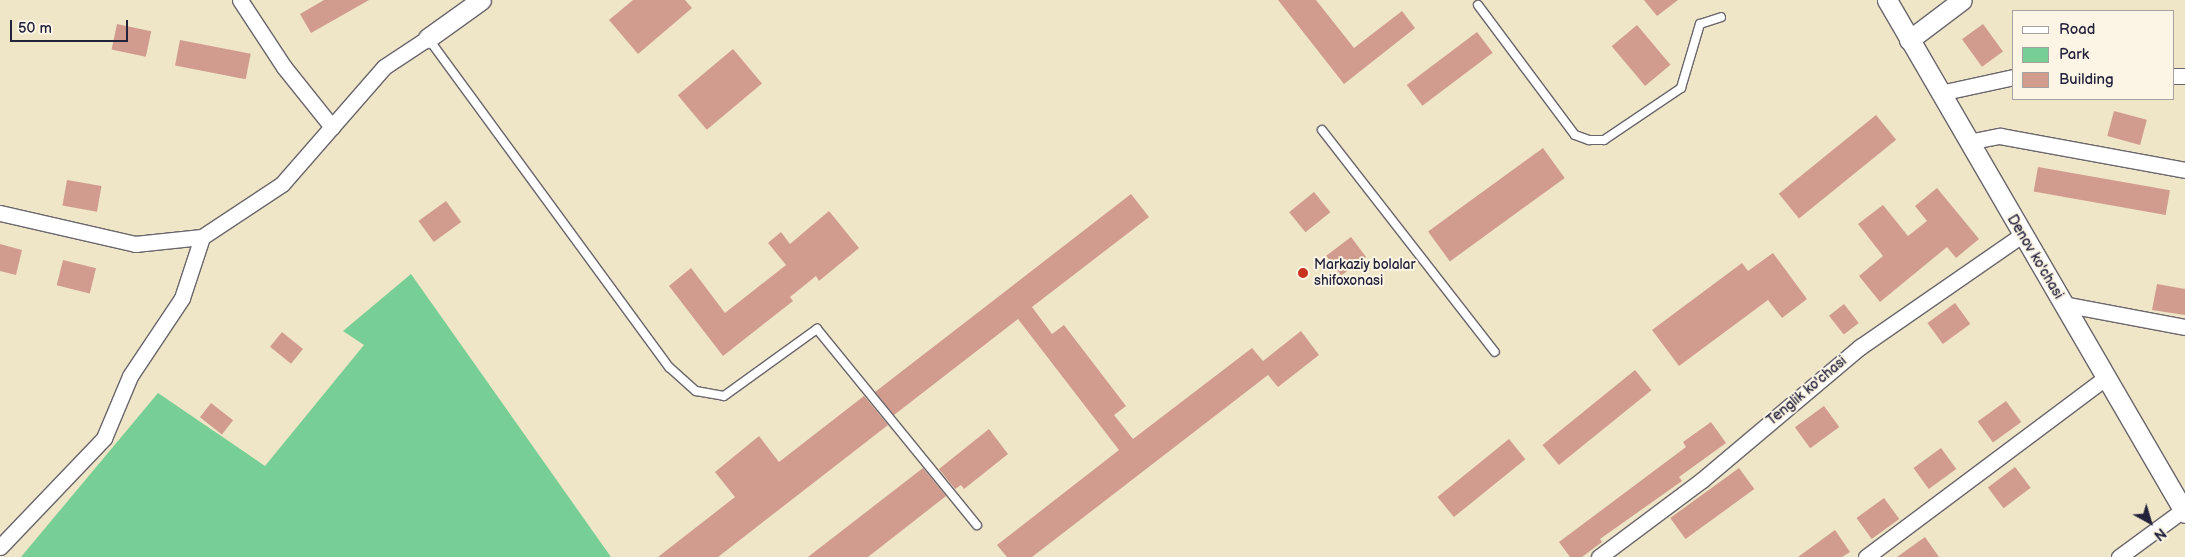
<!DOCTYPE html>
<html>
<head>
<meta charset="utf-8">
<style>
	body { margin:0 }
	#map { position:relative; width:2185px; height:557px; overflow:hidden; background:#efe5c7; font-family:"Balsamiq Sans",sans-serif }
	div>[style] { position:absolute }
	[style*='--x'] { left:calc(var(--x)*1px); top:calc(var(--y)*1px); width:calc(var(--w)*1px); rotate:calc(var(--a)*1deg) }
	.green>* { inset:0; background:#77cf95 }
	.building>* { inset:0; background:#d19c8e; transform-origin:0 0 }
	.roads { filter:drop-shadow(1px 0 #6a666c) drop-shadow(-1px 0 #6a666c) drop-shadow(0 1px #6a666c) drop-shadow(0 -1px #6a666c) }
	.service>* { height:8px; margin:-4px; padding:0 4px; transform-origin:4px; border-radius:4px; background:#fff }
	.minor>* { height:15px; margin:-7.5px; padding:0 7.5px; transform-origin:7.5px; border-radius:7.5px; background:#fff }
	.tertiary>* { height:19px; margin:-9.5px; padding:0 9.5px; transform-origin:9.5px; border-radius:9.5px; background:#fff }
	.dots>* { width:14px; height:14px; translate:-50% -50%; box-sizing:border-box; border:2px solid #fcf5e5; border-radius:50% }
	span { translate:-50% -50%; white-space:nowrap; text-align:center; line-height:1.15; -webkit-text-stroke:4px #fcf5e5; paint-order:stroke }
	.street-label { font-size:14px; color:#22223b }
	.poi-label { font-size:14px; color:#22223b }
	.left { translate:0 -50%; text-align:left }
	.legend { position:absolute; left:2012px; top:10px; width:162px; height:90px; box-sizing:border-box; background:#fcf5e5; border:1px solid #a5a1a1; margin:0; padding:6px 9px; list-style:none; font-size:15px; color:#22223b }
	.legend li { display:flex; align-items:center; gap:10px; height:25px }
	.legend b { width:25px; border:1px solid #a5a1a1 }
	.north { position:absolute; left:2125px; top:497px; width:50px; height:50px; -webkit-text-stroke:4px #fcf5e5; paint-order:stroke; rotate:141deg; font-size:14px; font-weight:700; line-height:20px; text-align:center; color:#22223b }
	.north::after { content:''; display:block; margin:auto; width:18px; height:22px; background:#22223b; clip-path:polygon(50% 0,100% 100%,50% 72%,0 100%) }
	.scale { position:absolute; left:10px; top:20px; width:118px; height:22px; box-sizing:border-box; border:2px solid #22223b; border-top:0; padding-left:6px; font-size:15px; line-height:18px; white-space:nowrap; color:#22223b; -webkit-text-stroke:4px #fcf5e5; paint-order:stroke }
</style>
</head>
<body>
<div id="map">
	<div class="green">
		<div style="clip-path:polygon(411px 274px,611px 557px,21px 557px,158px 393px,265px 466px,364px 345px,343px 331px)"></div>
	</div>
	<div class="building">
		<div style="clip-path:polygon(324px 0,369px 0,311px 33px,300px 14px)"></div>
		<div style="clip-path:polygon(633px 0,685px 0,692px 8px,638px 54px,609px 20px)"></div>
		<div style="clip-path:polygon(1278px 0,1316px 0,1354px 48px,1402px 11px,1415px 28px,1344px 84px)"></div>
		<div style="clip-path:polygon(1644px 0,1678px 0,1657px 16px)"></div>
		<div style="left:117px;top:24px;width:35px;height:26px;rotate:12deg"></div>
		<div style="left:1983px;top:24px;width:34px;height:26px;rotate:54deg"></div>
		<div style="left:1637px;top:25px;width:52px;height:33px;rotate:50deg"></div>
		<div style="left:1477px;top:32px;width:26px;height:88px;rotate:53deg"></div>
		<div style="left:180px;top:40px;width:72px;height:26px;rotate:11deg"></div>
		<div style="left:733px;top:49px;width:45px;height:72px;rotate:50deg"></div>
		<div style="left:2114px;top:111px;width:34px;height:26px;rotate:15deg"></div>
		<div style="left:1876px;top:115px;width:32px;height:125px;rotate:51deg"></div>
		<div style="left:1543px;top:148px;width:37px;height:142px;rotate:54deg"></div>
		<div style="left:2038px;top:167px;width:134px;height:25px;rotate:10deg"></div>
		<div style="left:67px;top:180px;width:35px;height:26px;rotate:10deg"></div>
		<div style="clip-path:polygon(1937px 188px,1979px 239px,1956px 258px,1947px 247px,1880px 302px,1859px 276px,1883px 256px,1858px 224px,1883px 205px,1908px 236px,1927px 221px,1915px 206px)"></div>
		<div style="left:1314px;top:192px;width:26px;height:32px;rotate:51deg"></div>
		<div style="clip-path:polygon(1131px 194px,1149px 217px,1032px 307px,1052px 334px,1064px 325px,1126px 406px,1114px 415px,1133px 439px,1252px 348px,1263px 361px,1301px 331px,1319px 355px,1278px 387px,1268px 375px,1032px 557px,1007px 557px,997px 545px,1119px 450px,1018px 319px,894px 415px,875px 392px)"></div>
		<div style="left:446px;top:201px;width:26px;height:34px;rotate:54deg"></div>
		<div style="clip-path:polygon(829px 211px,859px 248px,819px 281px,816px 276px,790px 297px,793px 301px,723px 356px,669px 286px,691px 268px,725px 313px,786px 265px,768px 243px,781px 232px,790px 244px)"></div>
		<div style="left:1351px;top:237px;width:25px;height:31px;rotate:53deg"></div>
		<div style="clip-path:polygon(0 244px,22px 250px,16px 275px,0 271px)"></div>
		<div style="clip-path:polygon(1773px 253px,1807px 299px,1782px 318px,1768px 300px,1679px 366px,1652px 330px,1742px 263px,1748px 271px)"></div>
		<div style="left:63px;top:260px;width:34px;height:26px;rotate:14deg"></div>
		<div style="clip-path:polygon(2157px 284px,2185px 289px,2185px 315px,2152px 310px)"></div>
		<div style="left:1955px;top:303px;width:26px;height:34px;rotate:54deg"></div>
		<div style="left:1844px;top:304px;width:24px;height:19px;rotate:52deg"></div>
		<div style="left:282px;top:332px;width:27px;height:19px;rotate:39deg"></div>
		<div style="left:1635px;top:370px;width:26px;height:119px;rotate:51deg"></div>
		<div style="clip-path:polygon(864px 396px,888px 425px,718px 557px,658px 557px,735px 497px,715px 472px,759px 436px,779px 462px)"></div>
		<div style="left:2006px;top:401px;width:26px;height:35px;rotate:54deg"></div>
		<div style="left:211px;top:403px;width:28px;height:18px;rotate:38deg"></div>
		<div style="left:1824px;top:406px;width:26px;height:36px;rotate:54deg"></div>
		<div style="clip-path:polygon(1711px 422px,1726px 443px,1679px 477px,1682px 481px,1600px 539px,1602px 542px,1582px 557px,1570px 557px,1559px 542px,1686px 447px,1683px 442px)"></div>
		<div style="clip-path:polygon(989px 429px,1008px 454px,964px 489px,961px 485px,955px 489px,939px 469px)"></div>
		<div style="left:1509px;top:439px;width:26px;height:92px;rotate:51deg"></div>
		<div style="left:1941px;top:448px;width:26px;height:34px;rotate:54deg"></div>
		<div style="left:2015px;top:467px;width:26px;height:34px;rotate:53deg"></div>
		<div style="clip-path:polygon(923px 468px,946px 496px,868px 557px,808px 557px)"></div>
		<div style="left:1739px;top:468px;width:26px;height:85px;rotate:54deg"></div>
		<div style="left:1884px;top:498px;width:26px;height:34px;rotate:54deg"></div>
		<div style="clip-path:polygon(1835px 530px,1850px 552px,1842px 557px,1798px 557px)"></div>
		<div style="clip-path:polygon(1925px 537px,1939px 557px,1897px 557px)"></div>
	</div>
	<div class="roads">
		<div class="service">
			<div style="--x:1478;--y:5;--w:162;--a:53.3"></div>
			<div style="--x:1575;--y:135;--w:15;--a:20"></div>
			<div style="--x:1589;--y:140;--w:15;--a:0"></div>
			<div style="--x:1604;--y:140;--w:93;--a:-34"></div>
			<div style="--x:1681;--y:88;--w:67;--a:-73.5"></div>
			<div style="--x:1700;--y:24;--w:22;--a:-18"></div>
			<div style="--x:428;--y:38;--w:408;--a:53.8"></div>
			<div style="--x:669;--y:367;--w:36;--a:42"></div>
			<div style="--x:696;--y:391;--w:28;--a:10"></div>
			<div style="--x:724;--y:396;--w:115;--a:-35.8"></div>
			<div style="--x:817;--y:329;--w:253;--a:50.8"></div>
			<div style="--x:1322;--y:130;--w:281;--a:52.1"></div>
		</div>
		<div class="minor">
			<div style="--x:240;--y:0;--w:80;--a:56.7"></div>
			<div style="--x:284;--y:67;--w:77;--a:51.3"></div>
			<div style="--x:2174;--y:76;--w:11;--a:0"></div>
			<div style="--x:1940;--y:93;--w:76;--a:-12.2"></div>
			<div style="--x:1968;--y:142;--w:33;--a:-11"></div>
			<div style="--x:2000;--y:136;--w:188;--a:10.4"></div>
			<div style="--x:0;--y:213;--w:139;--a:12.9"></div>
			<div style="--x:135;--y:244;--w:67;--a:-6"></div>
			<div style="--x:202;--y:237;--w:96;--a:-33.5"></div>
			<div style="--x:282;--y:184;--w:155;--a:-48.9"></div>
			<div style="--x:384;--y:67;--w:53;--a:-33.4"></div>
			<div style="--x:2063;--y:304;--w:124;--a:10.7"></div>
			<div style="--x:0;--y:547;--w:151;--a:-46.3"></div>
			<div style="--x:104;--y:438;--w:67;--a:-67.2"></div>
			<div style="--x:130;--y:376;--w:94;--a:-56.3"></div>
			<div style="--x:182;--y:298;--w:64;--a:-71.8"></div>
			<div style="--x:1599;--y:557;--w:129;--a:-36.8"></div>
			<div style="--x:1702;--y:480;--w:207;--a:-40.1"></div>
			<div style="--x:1860;--y:347;--w:197;--a:-34.7"></div>
			<div style="--x:1866;--y:557;--w:297;--a:-36.8"></div>
			<div style="--x:2119;--y:557;--w:79;--a:-36.3"></div>
		</div>
		<div class="tertiary">
			<div style="--x:1887;--y:0;--w:593;--a:59.85"></div>
			<div style="--x:428;--y:38;--w:65;--a:-35.6"></div>
			<div style="--x:1909;--y:40;--w:66;--a:-37"></div>
		</div>
	</div>
	<div class="dots">
		<div style="left:1303px;top:273px;background:#c8321e"></div>
	</div>
	<div class="street-label">
		<span style="left:2035px;top:257px;rotate:59deg">Denov ko'chasi</span>
		<span style="left:1807px;top:391px;rotate:-40deg">Tenglik ko'chasi</span>
	</div>
	<div class="poi-label">
		<span class="left" style="left:1314px;top:273px">Markaziy bolalar<br>shifoxonasi</span>
	</div>
	<ul class="legend">
	<li><b style="height:6px;background:#fff"></b>Road</li>
	<li><b style="height:14px;background:#77cf95"></b>Park</li>
	<li><b style="height:14px;background:#d19c8e"></b>Building</li>
	</ul>
	<div class="north">N</div>
	<div class="scale">50 m</div>
</div>
</body>
</html>
